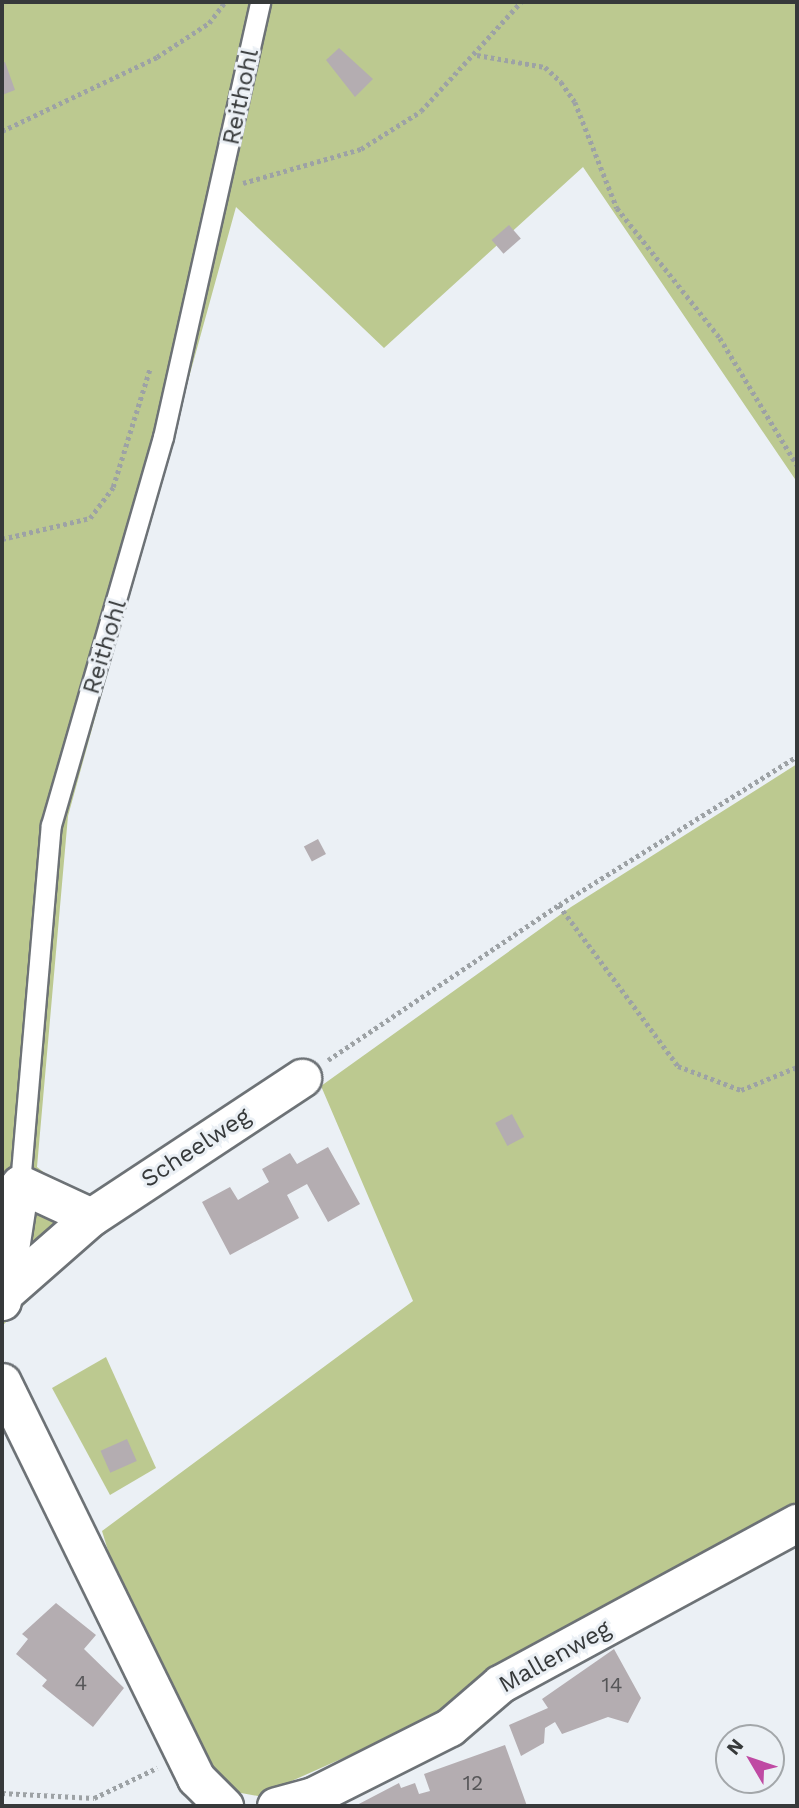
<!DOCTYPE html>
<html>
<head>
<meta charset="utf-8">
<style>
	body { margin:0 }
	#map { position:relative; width:799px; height:1808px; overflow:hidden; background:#ebf0f5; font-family:"Work Sans",sans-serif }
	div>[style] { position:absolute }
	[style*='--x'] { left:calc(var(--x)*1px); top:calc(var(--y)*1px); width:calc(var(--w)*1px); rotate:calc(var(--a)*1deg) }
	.green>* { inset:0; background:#bcc990 }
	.building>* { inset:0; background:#b4adb1; transform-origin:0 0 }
	.path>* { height:4.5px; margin-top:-2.25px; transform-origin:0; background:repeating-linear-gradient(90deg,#9da2a5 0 3.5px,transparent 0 7px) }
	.roads { filter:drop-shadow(2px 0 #6d7276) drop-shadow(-2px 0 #6d7276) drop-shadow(0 2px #6d7276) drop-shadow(0 -2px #6d7276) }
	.lane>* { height:19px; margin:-9.5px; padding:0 9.5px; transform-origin:9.5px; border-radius:9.5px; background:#fff }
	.street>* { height:37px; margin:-18.5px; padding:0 18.5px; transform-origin:18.5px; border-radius:18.5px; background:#fff }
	span { translate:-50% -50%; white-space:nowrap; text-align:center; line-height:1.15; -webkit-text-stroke:6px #ebf0f5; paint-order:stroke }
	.number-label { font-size:21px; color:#565658 }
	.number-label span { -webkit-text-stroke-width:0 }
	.street-label { font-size:24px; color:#36393a }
	.frame { position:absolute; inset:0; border:4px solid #36393a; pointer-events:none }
	.north { position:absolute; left:715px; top:1724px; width:70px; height:70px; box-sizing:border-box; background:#ebf0f5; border:2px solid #a3a7aa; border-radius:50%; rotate:309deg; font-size:19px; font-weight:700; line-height:28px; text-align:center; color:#36393a }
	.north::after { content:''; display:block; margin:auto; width:24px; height:32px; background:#bf4aa3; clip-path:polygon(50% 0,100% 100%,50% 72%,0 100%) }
</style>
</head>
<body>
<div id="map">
	<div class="green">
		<div style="clip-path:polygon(2px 2px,797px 2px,797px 482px,583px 167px,384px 348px,236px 207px,68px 816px,37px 1167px,109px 1223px,2px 1326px)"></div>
		<div style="clip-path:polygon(797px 764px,797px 1502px,442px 1714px,258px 1796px,214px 1788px,120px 1590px,102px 1531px,413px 1301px,321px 1086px,571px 907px)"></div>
		<div style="clip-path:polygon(106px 1357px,156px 1468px,110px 1495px,52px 1388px)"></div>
	</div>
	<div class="building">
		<div style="clip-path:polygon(339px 48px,373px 79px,355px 97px,326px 60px)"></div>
		<div style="clip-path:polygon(5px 62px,15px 90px,2px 95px,2px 63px)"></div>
		<div style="left:509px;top:225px;width:18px;height:23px;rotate:49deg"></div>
		<div style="left:318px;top:839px;width:17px;height:16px;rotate:62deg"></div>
		<div style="left:512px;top:1114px;width:26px;height:19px;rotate:62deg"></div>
		<div style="clip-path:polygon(328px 1147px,360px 1204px,328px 1222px,307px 1184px,287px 1195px,299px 1218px,230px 1255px,202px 1202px,230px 1187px,238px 1200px,269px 1182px,262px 1169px,290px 1153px,297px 1164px)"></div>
		<div style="left:127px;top:1439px;width:24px;height:29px;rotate:66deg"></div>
		<div style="clip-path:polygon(56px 1603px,96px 1635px,84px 1649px,124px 1688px,93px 1727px,42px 1686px,47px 1680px,16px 1654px,28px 1639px,22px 1634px)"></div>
		<div style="clip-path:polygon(614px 1649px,641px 1698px,628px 1723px,608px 1717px,562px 1734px,555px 1722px,545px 1728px,544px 1743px,521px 1756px,509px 1725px,548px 1708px,542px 1699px)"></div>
		<div style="clip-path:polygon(505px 1745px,527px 1806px,355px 1806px,399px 1783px,401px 1788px,415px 1783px,419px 1794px,430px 1791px,424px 1774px)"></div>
	</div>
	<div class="path">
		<div style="--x:477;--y:55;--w:69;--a:10"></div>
		<div style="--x:545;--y:67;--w:22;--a:43"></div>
		<div style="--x:561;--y:82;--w:24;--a:55"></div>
		<div style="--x:575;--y:102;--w:114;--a:68.4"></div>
		<div style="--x:617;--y:208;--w:166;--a:51.6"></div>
		<div style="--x:720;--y:338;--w:149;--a:58.8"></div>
		<div style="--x:2;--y:131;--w:172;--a:-25.5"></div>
		<div style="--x:157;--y:57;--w:62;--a:-33.2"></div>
		<div style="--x:209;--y:23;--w:26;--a:-53"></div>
		<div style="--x:243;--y:183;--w:123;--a:-16.1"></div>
		<div style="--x:361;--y:149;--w:71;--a:-32.3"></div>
		<div style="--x:421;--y:111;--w:148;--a:-47.5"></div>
		<div style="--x:2;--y:539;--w:90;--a:-13.4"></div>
		<div style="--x:90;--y:518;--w:39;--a:-53"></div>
		<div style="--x:113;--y:487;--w:125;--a:-72.7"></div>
		<div style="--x:559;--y:905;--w:281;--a:-32"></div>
		<div style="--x:328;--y:1060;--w:278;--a:-33.9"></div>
		<div style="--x:559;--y:905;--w:200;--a:53.5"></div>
		<div style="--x:678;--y:1066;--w:67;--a:20.9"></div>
		<div style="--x:741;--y:1090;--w:61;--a:-22.3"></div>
		<div style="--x:2;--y:1793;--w:92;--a:3.1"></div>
		<div style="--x:94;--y:1798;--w:70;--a:-25.5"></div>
	</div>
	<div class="roads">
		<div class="lane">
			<div style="--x:20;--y:1184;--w:360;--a:-85.1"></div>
			<div style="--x:51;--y:825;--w:404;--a:-73.9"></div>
			<div style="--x:163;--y:437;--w:446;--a:-77.4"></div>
		</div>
		<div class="street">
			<div style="--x:20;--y:1184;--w:78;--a:24.9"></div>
			<div style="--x:3;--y:1294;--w:117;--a:-41.2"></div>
			<div style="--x:91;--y:1217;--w:253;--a:-33.4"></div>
			<div style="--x:2;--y:1301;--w:118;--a:-81.3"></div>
			<div style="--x:2;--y:1382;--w:441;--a:63.9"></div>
			<div style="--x:196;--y:1778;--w:40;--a:45"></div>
			<div style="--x:276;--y:1806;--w:38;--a:-15"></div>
			<div style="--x:313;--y:1796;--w:153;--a:-26.7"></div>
			<div style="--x:450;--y:1727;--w:66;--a:-40.7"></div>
			<div style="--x:500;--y:1684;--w:338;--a:-28.5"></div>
		</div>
	</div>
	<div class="number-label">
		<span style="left:81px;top:1683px">4</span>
		<span style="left:612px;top:1685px">14</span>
		<span style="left:473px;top:1783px">12</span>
	</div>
	<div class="street-label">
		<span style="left:241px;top:97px;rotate:-78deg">Reithohl</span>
		<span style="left:105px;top:647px;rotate:-73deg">Reithohl</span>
		<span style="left:196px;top:1148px;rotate:-33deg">Scheelweg</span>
		<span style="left:555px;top:1657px;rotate:-29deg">Mallenweg</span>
	</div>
	<div class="frame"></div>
	<div class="north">N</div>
</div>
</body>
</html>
